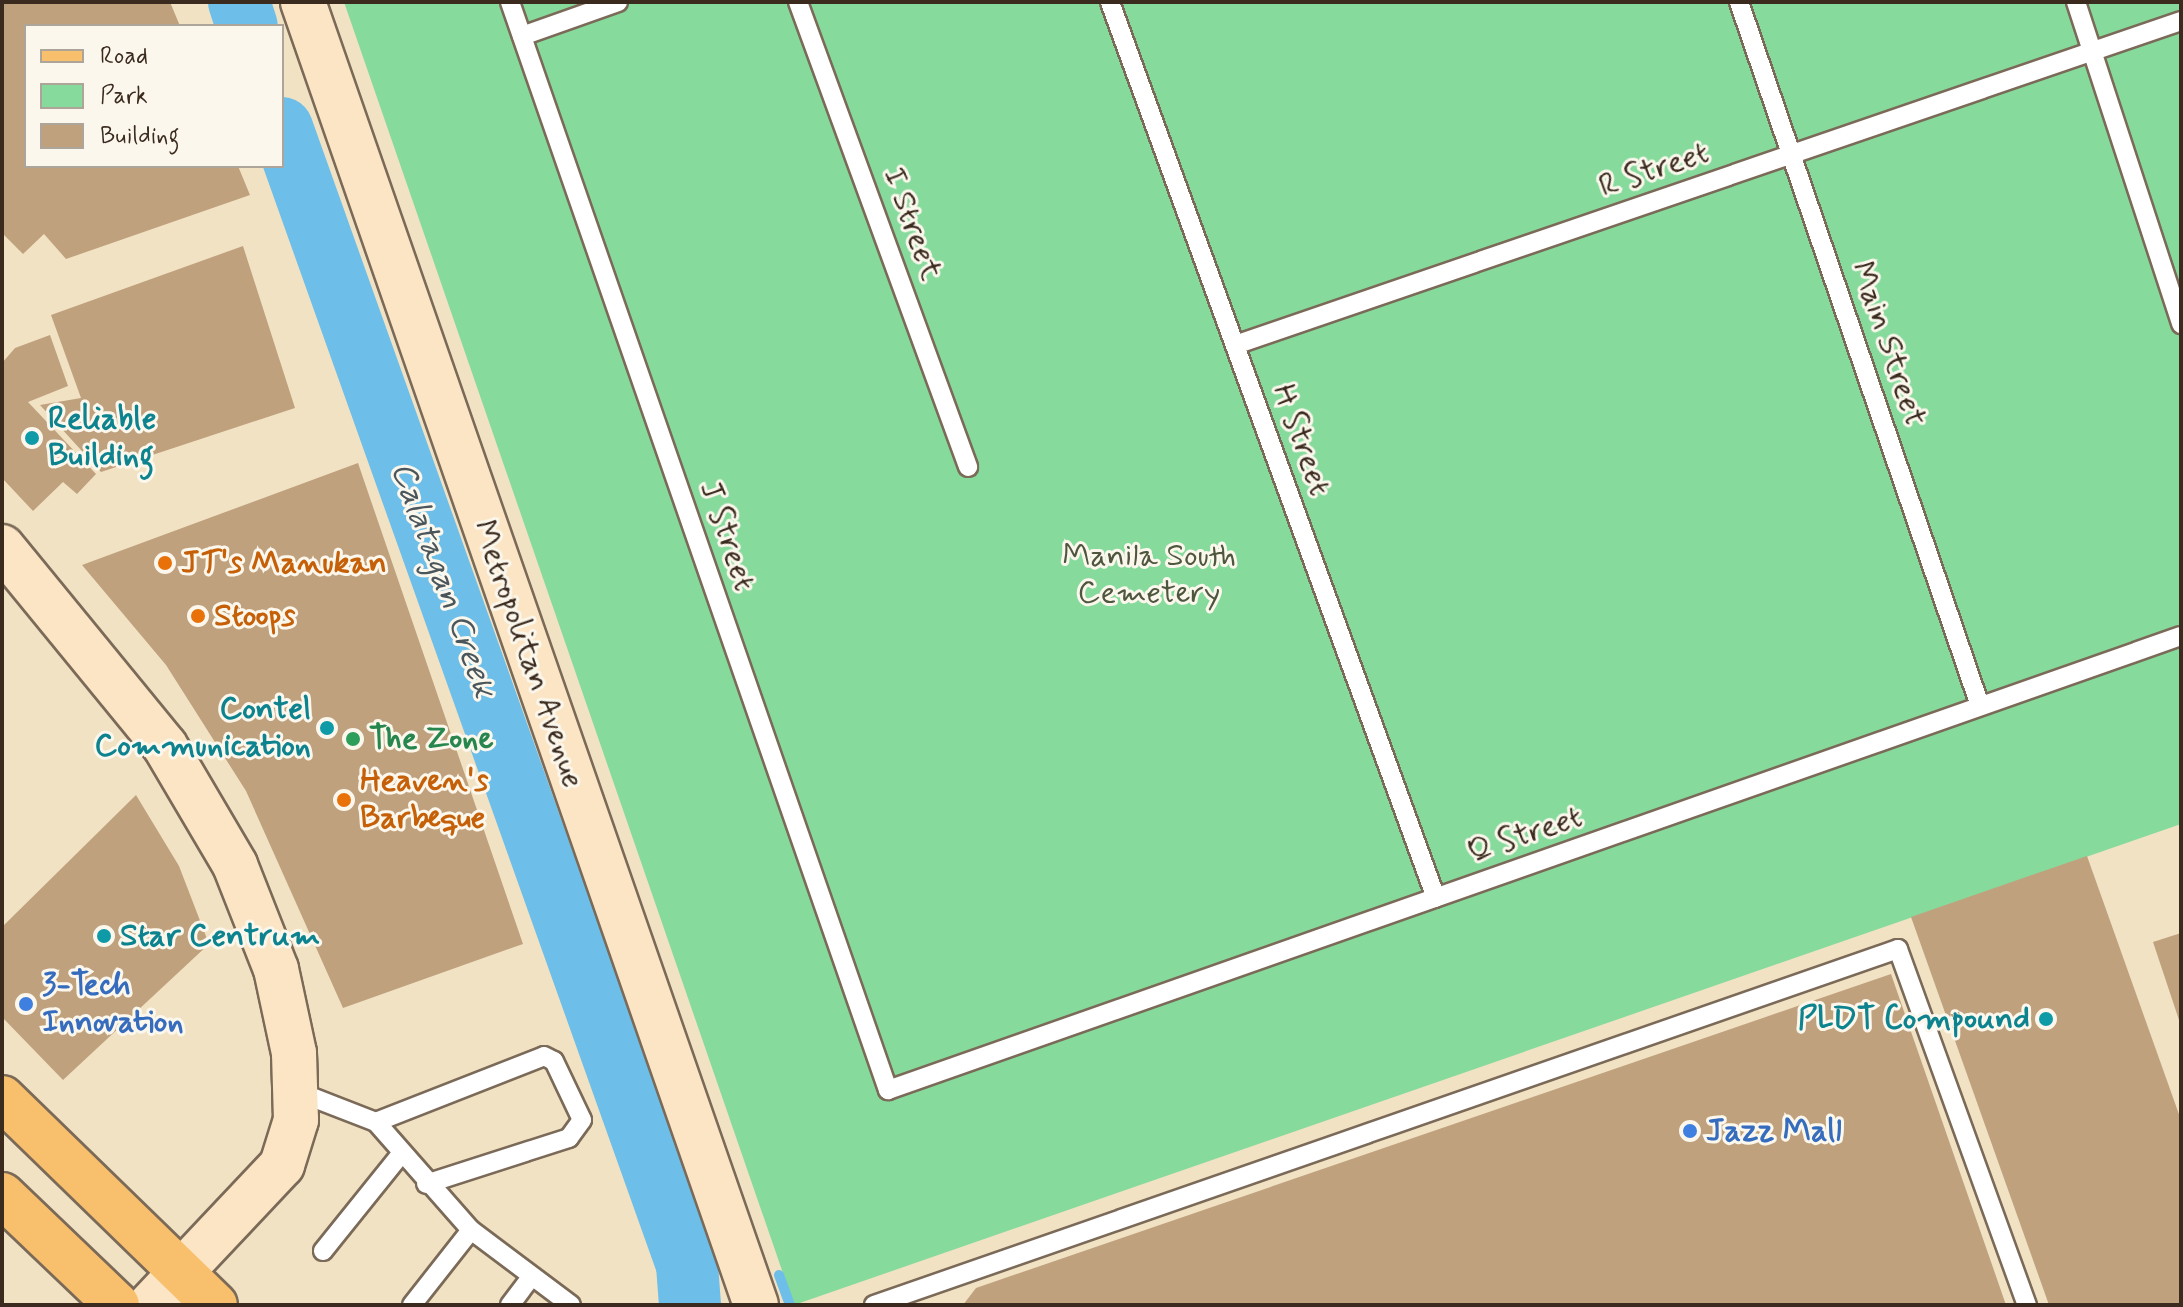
<!DOCTYPE html>
<html>
<head>
<meta charset="utf-8">
<style>
	body { margin:0 }
	#map { position:relative; width:2183px; height:1307px; overflow:hidden; background:#f1e2c4; font-family:Mynerve,sans-serif }
	div>[style] { position:absolute }
	[style*='--x'] { left:calc(var(--x)*1px); top:calc(var(--y)*1px); width:calc(var(--w)*1px); rotate:calc(var(--a)*1deg) }
	.green>* { inset:0; background:#86da9c }
	.stream>* { height:10px; margin:-5px; padding:0 5px; transform-origin:5px; border-radius:5px; background:#6dbee8 }
	.river>* { height:62px; margin:-31px; padding:0 31px; transform-origin:31px; border-radius:31px; background:#6dbee8 }
	.building>* { inset:0; background:#c0a17d }
	.roads { filter:drop-shadow(2px 0 #7b6a58) drop-shadow(-2px 0 #7b6a58) drop-shadow(0 2px #7b6a58) drop-shadow(0 -2px #7b6a58) }
	.lane>* { height:18px; margin:-9px; padding:0 9px; transform-origin:9px; border-radius:9px; background:#fff }
	.secondary>* { height:44px; margin:-22px; padding:0 22px; transform-origin:22px; border-radius:22px; background:#fce5c4 }
	.primary>* { height:44px; margin:-22px; padding:0 22px; transform-origin:22px; border-radius:22px; background:#f8bf6c }
	.dots>* { width:22px; height:22px; translate:-50% -50%; box-sizing:border-box; border:4px solid #fbf7ec; border-radius:50% }
	span { translate:-50% -50%; white-space:nowrap; text-align:center; line-height:1.15; -webkit-text-stroke:6px #fbf7ec; paint-order:stroke }
	.street-label { font-size:32px; color:#3b2a1e }
	.culture-label { font-size:32px; color:#0d838f; font-weight:700 }
	.left { translate:0 -50%; text-align:left }
	.right { translate:-100% -50%; text-align:right }
	.park-label { font-size:32px; color:#4e563e }
	.food-label { font-size:32px; color:#c56008; font-weight:700 }
	.leisure-label { font-size:32px; color:#27864d; font-weight:700 }
	.shop-label { font-size:32px; color:#366cbe; font-weight:700 }
	.water-label { font-size:34px; color:#4a565b; font-style:italic }
	.frame { position:absolute; inset:0; border:4px solid #3b2a1e; pointer-events:none }
	.legend { position:absolute; left:24px; top:24px; width:260px; height:144px; box-sizing:border-box; background:#fbf7ec; border:2px solid #aea59a; margin:0; padding:10px 14px; list-style:none; font-size:24px; color:#3b2a1e }
	.legend li { display:flex; align-items:center; gap:16px; height:40px }
	.legend b { width:40px; border:2px solid #aea59a }
</style>
</head>
<body>
<div id="map">
	<div class="green">
		<div style="clip-path:polygon(344px 2px,2181px 2px,2181px 824px,794px 1305px)"></div>
	</div>
	<div class="stream">
		<div style="--x:779;--y:1275;--w:32;--a:70"></div>
	</div>
	<div class="river">
		<div style="--x:239;--y:2;--w:25;--a:72"></div>
		<div style="--x:282;--y:128;--w:1207;--a:70.39"></div>
		<div style="--x:687;--y:1265;--w:40;--a:85.7"></div>
	</div>
	<div class="building">
		<div style="clip-path:polygon(2px 2px,170px 2px,180px 26px,26px 26px,26px 166px,238px 166px,250px 195px,66px 259px,44px 234px,23px 254px,2px 233px)"></div>
		<div style="clip-path:polygon(243px 246px,295px 408px,101px 472px,40px 405px,81px 398px,51px 315px)"></div>
		<div style="clip-path:polygon(50px 335px,68px 386px,28px 402px,96px 474px,77px 494px,63px 482px,33px 511px,2px 478px,2px 363px,15px 348px)"></div>
		<div style="clip-path:polygon(358px 463px,523px 944px,343px 1008px,246px 791px,166px 665px,82px 565px)"></div>
		<div style="clip-path:polygon(136px 795px,179px 866px,209px 944px,63px 1080px,2px 1017px,2px 927px)"></div>
		<div style="clip-path:polygon(2087px 856px,2181px 1120px,2181px 1305px,2049px 1305px,1911px 917px)"></div>
		<div style="clip-path:polygon(2181px 933px,2181px 1023px,2180px 1023px,2153px 942px)"></div>
		<div style="clip-path:polygon(1891px 974px,2006px 1305px,963px 1305px,976px 1288px)"></div>
	</div>
	<div class="roads">
		<div class="lane">
			<div style="--x:510;--y:2;--w:1152;--a:70.84"></div>
			<div style="--x:888;--y:1090;--w:1370;--a:-19.35"></div>
			<div style="--x:798;--y:2;--w:495;--a:69.9"></div>
			<div style="--x:1110;--y:2;--w:953;--a:70.01"></div>
			<div style="--x:1739;--y:2;--w:744;--a:71.1"></div>
			<div style="--x:2076;--y:2;--w:339;--a:71.9"></div>
			<div style="--x:522;--y:36;--w:102;--a:-19.5"></div>
			<div style="--x:1235;--y:345;--w:1000;--a:-18.91"></div>
			<div style="--x:296;--y:1091;--w:86;--a:21.2"></div>
			<div style="--x:376;--y:1122;--w:144;--a:48.7"></div>
			<div style="--x:471;--y:1230;--w:125;--a:36.9"></div>
			<div style="--x:376;--y:1122;--w:180;--a:-21.4"></div>
			<div style="--x:544;--y:1056;--w:11;--a:27"></div>
			<div style="--x:554;--y:1061;--w:65;--a:64.6"></div>
			<div style="--x:582;--y:1120;--w:22;--a:126"></div>
			<div style="--x:569;--y:1138;--w:150;--a:162.2"></div>
			<div style="--x:323;--y:1251;--w:124;--a:-51.2"></div>
			<div style="--x:412;--y:1305;--w:95;--a:-51.8"></div>
			<div style="--x:510;--y:1305;--w:34;--a:-53"></div>
			<div style="--x:874;--y:1305;--w:1084;--a:-19.17"></div>
			<div style="--x:1898;--y:949;--w:379;--a:70.1"></div>
		</div>
		<div class="secondary">
			<div style="--x:303;--y:2;--w:1379;--a:70.83"></div>
			<div style="--x:2;--y:547;--w:257;--a:50.7"></div>
			<div style="--x:165;--y:746;--w:138;--a:59.5"></div>
			<div style="--x:235;--y:865;--w:112;--a:68.5"></div>
			<div style="--x:276;--y:969;--w:86;--a:77.9"></div>
			<div style="--x:294;--y:1053;--w:67;--a:88.3"></div>
			<div style="--x:296;--y:1120;--w:47;--a:107.3"></div>
			<div style="--x:282;--y:1165;--w:192;--a:133.3"></div>
		</div>
		<div class="primary">
			<div style="--x:2;--y:1098;--w:297;--a:44.2"></div>
			<div style="--x:2;--y:1195;--w:159;--a:43.7"></div>
		</div>
	</div>
	<div class="dots">
		<div style="left:32px;top:438px;background:#0f9aa8"></div>
		<div style="left:165px;top:563px;background:#e8710a"></div>
		<div style="left:198px;top:616px;background:#e8710a"></div>
		<div style="left:327px;top:728px;background:#0f9aa8"></div>
		<div style="left:353px;top:739px;background:#2e9e5b"></div>
		<div style="left:344px;top:800px;background:#e8710a"></div>
		<div style="left:104px;top:936px;background:#0f9aa8"></div>
		<div style="left:26px;top:1004px;background:#3f7fe0"></div>
		<div style="left:2046px;top:1019px;background:#0f9aa8"></div>
		<div style="left:1690px;top:1131px;background:#3f7fe0"></div>
	</div>
	<div class="street-label">
		<span style="left:1654px;top:170px;rotate:-19deg">R Street</span>
		<span style="left:912px;top:224px;rotate:70deg">I Street</span>
		<span style="left:1888px;top:344px;rotate:71deg">Main Street</span>
		<span style="left:1301px;top:440px;rotate:70deg">H Street</span>
		<span style="left:727px;top:536px;rotate:71deg">J Street</span>
		<span style="left:528px;top:654px;rotate:71deg">Metropolitan Avenue</span>
		<span style="left:1525px;top:835px;rotate:-19deg">Q Street</span>
	</div>
	<div class="culture-label">
		<span class="left" style="left:48px;top:438px">Reliable<br>Building</span>
		<span class="right" style="left:311px;top:728px">Contel<br>Communication</span>
		<span class="left" style="left:120px;top:936px">Star Centrum</span>
		<span class="right" style="left:2030px;top:1019px">PLDT Compound</span>
	</div>
	<div class="park-label">
		<span style="left:1149px;top:575px">Manila South<br>Cemetery</span>
	</div>
	<div class="food-label">
		<span class="left" style="left:181px;top:563px">JT's Manukan</span>
		<span class="left" style="left:214px;top:616px">Stoops</span>
		<span class="left" style="left:360px;top:800px">Heaven's<br>Barbeque</span>
	</div>
	<div class="leisure-label">
		<span class="left" style="left:369px;top:739px">The Zone</span>
	</div>
	<div class="shop-label">
		<span class="left" style="left:42px;top:1004px">3-Tech<br>Innovation</span>
		<span class="left" style="left:1706px;top:1131px">Jazz Mall</span>
	</div>
	<div class="water-label">
		<span style="left:443px;top:580px;rotate:70deg">Calatagan Creek</span>
	</div>
	<div class="frame"></div>
	<ul class="legend">
	<li><b style="height:10px;background:#f8bf6c"></b>Road</li>
	<li><b style="height:22px;background:#86da9c"></b>Park</li>
	<li><b style="height:22px;background:#c0a17d"></b>Building</li>
	</ul>
</div>
</body>
</html>
